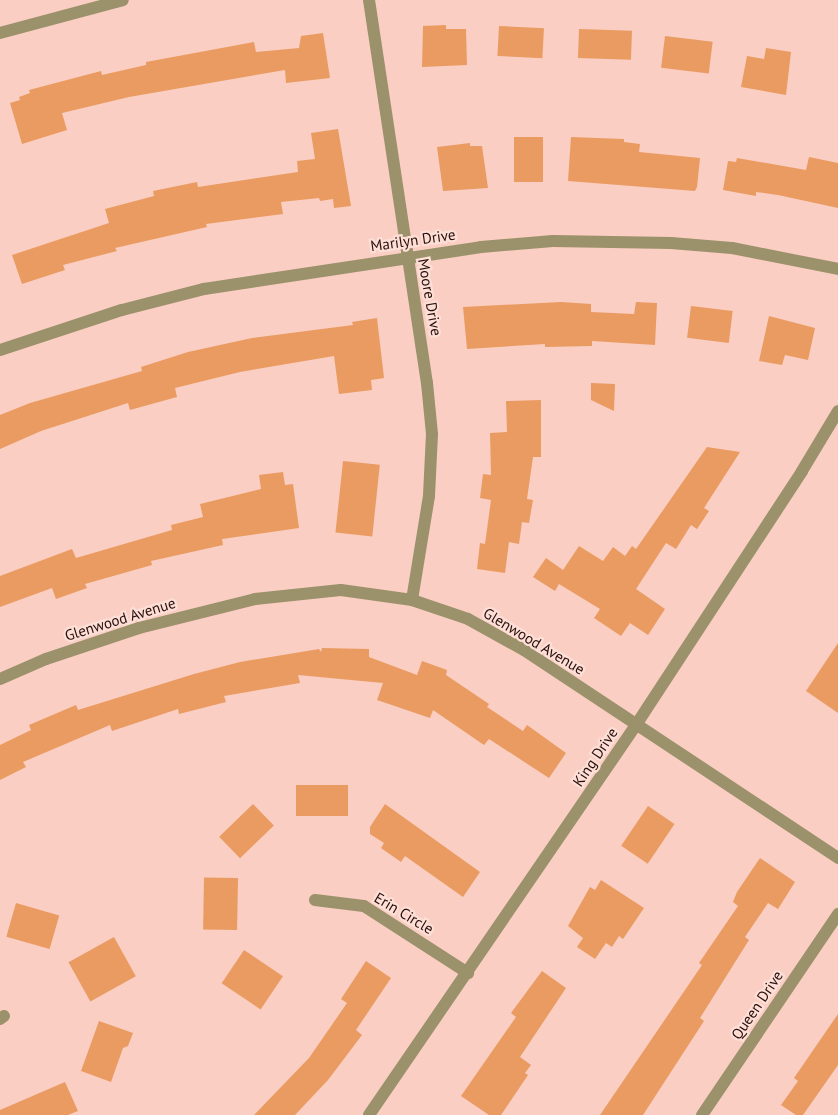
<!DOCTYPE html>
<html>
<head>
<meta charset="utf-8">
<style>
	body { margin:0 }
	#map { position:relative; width:838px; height:1115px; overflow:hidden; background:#facec2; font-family:"PT Sans",sans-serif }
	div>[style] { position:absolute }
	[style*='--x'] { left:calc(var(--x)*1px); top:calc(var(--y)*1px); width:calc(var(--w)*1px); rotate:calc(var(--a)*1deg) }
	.building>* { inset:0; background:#ea9b61; transform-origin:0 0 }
	.minor>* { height:12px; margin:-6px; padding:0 6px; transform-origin:6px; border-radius:6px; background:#9b916b }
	span { translate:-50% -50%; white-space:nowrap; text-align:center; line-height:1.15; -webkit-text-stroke:4.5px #fddfd7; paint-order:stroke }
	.street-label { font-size:15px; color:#280f09 }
</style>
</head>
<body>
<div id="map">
	<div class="building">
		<div style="clip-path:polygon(446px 25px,446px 29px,466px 29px,467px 65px,422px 67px,423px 26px)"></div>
		<div style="left:499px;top:26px;width:45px;height:30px;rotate:3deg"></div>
		<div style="left:579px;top:29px;width:53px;height:29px;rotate:2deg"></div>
		<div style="clip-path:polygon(323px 33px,330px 78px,286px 83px,285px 70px,129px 97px,62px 113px,67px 130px,22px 144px,10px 103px,20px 100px,19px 97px,30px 93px,29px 90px,101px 71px,102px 75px,146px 65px,146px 62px,254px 42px,256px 52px,299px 48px,301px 36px)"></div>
		<div style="left:665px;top:36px;width:48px;height:32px;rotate:7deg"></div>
		<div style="clip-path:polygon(766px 48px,791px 52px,786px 95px,741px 87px,747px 56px,764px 59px)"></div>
		<div style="clip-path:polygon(338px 129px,351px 206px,334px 208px,333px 199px,320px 201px,319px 198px,281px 202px,283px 214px,206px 224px,207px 227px,115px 248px,117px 251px,63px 265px,65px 270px,22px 284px,12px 255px,109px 223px,105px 209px,154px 196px,153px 191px,197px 182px,198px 187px,298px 172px,297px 161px,315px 159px,311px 133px)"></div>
		<div style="left:543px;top:137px;width:45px;height:29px;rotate:90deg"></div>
		<div style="clip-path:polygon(571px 137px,624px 139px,624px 142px,640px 144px,639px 152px,700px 158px,697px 187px,695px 191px,568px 181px)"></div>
		<div style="clip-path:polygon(470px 143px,470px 146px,482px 146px,488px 188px,443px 191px,437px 147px)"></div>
		<div style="clip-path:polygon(809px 157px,838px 163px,838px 208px,778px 195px,756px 192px,756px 196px,723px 190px,728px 161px,736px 162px,737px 158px,806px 170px)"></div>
		<div style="clip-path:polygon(561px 302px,591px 304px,591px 312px,634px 314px,636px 302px,657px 303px,655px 345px,592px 341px,592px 346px,545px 347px,545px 344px,467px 349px,463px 307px)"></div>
		<div style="left:691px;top:306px;width:42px;height:32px;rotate:7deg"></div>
		<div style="clip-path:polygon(769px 316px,815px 328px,808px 360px,785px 355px,782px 365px,759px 361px)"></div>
		<div style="clip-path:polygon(377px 318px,384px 378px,371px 380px,372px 390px,339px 394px,334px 356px,240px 372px,175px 388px,177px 397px,130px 410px,128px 403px,41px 431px,0 449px,0 415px,30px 403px,142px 371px,141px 367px,188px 352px,252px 338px,353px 325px,352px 322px)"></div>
		<div style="clip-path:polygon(591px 383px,615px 384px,614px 411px,591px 400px)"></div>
		<div style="clip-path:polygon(541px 400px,541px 457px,533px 457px,527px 499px,533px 500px,529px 523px,522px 522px,519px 544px,509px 542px,505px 573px,477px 569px,480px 543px,485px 544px,491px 500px,480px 498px,483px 474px,491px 475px,490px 433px,507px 432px,506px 401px)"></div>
		<div style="clip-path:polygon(707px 447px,740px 452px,704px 508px,709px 511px,697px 529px,691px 525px,676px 549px,666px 543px,636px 589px,665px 609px,648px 635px,630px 623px,621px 636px,594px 618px,600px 609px,559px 584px,555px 591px,533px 577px,546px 558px,563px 570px,579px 546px,603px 561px,613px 547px,625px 556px,632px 546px,636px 549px)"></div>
		<div style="left:343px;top:461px;width:37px;height:72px;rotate:6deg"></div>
		<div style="clip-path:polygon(283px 472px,285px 485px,293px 484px,299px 528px,222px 539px,223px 545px,151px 561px,152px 565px,85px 584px,87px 588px,56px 599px,52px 588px,0 607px,0 576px,72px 549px,76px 558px,172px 530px,171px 525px,203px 517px,200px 504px,261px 489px,259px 475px)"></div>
		<div style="clip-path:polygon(838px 643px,838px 713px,806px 691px)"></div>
		<div style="clip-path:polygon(322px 648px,369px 649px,369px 657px,417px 675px,422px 661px,447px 670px,446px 675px,489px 704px,487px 707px,523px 731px,527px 725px,566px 753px,549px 778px,489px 739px,484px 745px,433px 710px,430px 718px,377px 700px,383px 683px,298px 675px,300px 683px,224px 696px,226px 702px,179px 714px,178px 709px,112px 731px,110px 725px,23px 762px,26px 767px,0 780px,0 745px,31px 730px,29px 725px,76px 705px,78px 710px,194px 674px,240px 662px,319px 649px,321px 652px)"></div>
		<div style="left:296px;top:785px;width:52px;height:31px"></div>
		<div style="left:253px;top:804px;width:30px;height:47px;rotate:46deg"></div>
		<div style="clip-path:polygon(385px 804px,480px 872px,463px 897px,405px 856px,401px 862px,381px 848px,384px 843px,370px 834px,370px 827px)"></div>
		<div style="left:648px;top:806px;width:32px;height:48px;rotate:34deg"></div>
		<div style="clip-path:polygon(760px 858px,795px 882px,778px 909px,768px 903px,745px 937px,749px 940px,700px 1018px,704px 1021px,643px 1115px,600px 1115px,702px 965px,699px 963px,738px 906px,733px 902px,737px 892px)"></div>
		<div style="left:238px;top:878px;width:52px;height:34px;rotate:91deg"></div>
		<div style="clip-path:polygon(601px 880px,644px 908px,623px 939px,619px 936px,612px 947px,606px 943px,595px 959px,577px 947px,583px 938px,568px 926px,590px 887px,595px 890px)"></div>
		<div style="left:16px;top:903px;width:45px;height:35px;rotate:16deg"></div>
		<div style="left:114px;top:937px;width:45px;height:52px;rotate:61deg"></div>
		<div style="left:244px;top:950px;width:47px;height:40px;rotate:34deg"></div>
		<div style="clip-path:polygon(366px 961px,391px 978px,356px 1030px,362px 1035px,328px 1080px,295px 1115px,254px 1115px,309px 1058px,347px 1003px,341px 999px)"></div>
		<div style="clip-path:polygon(542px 971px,566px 988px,520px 1057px,531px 1065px,525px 1073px,528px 1075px,501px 1115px,489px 1115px,461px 1096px,516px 1017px,511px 1013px)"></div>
		<div style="clip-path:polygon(838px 1014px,838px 1065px,803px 1115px,796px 1115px,781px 1105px,798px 1081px,794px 1078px)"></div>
		<div style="clip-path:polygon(99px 1021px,133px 1033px,128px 1046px,123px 1048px,111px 1082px,81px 1071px)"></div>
		<div style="clip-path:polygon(65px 1082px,78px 1111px,68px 1115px,0 1115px,0 1110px)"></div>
	</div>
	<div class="minor">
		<div style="--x:369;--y:0;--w:387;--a:81.4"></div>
		<div style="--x:427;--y:383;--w:51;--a:84.4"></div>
		<div style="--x:432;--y:434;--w:62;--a:92.8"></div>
		<div style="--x:429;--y:496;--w:105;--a:99.3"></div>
		<div style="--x:0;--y:33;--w:127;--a:-15"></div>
		<div style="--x:0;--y:350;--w:128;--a:-18.2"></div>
		<div style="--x:122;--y:310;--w:85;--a:-14.4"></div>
		<div style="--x:204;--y:289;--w:280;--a:-8.6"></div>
		<div style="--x:481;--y:247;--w:72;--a:-4.8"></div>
		<div style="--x:553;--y:241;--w:118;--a:1"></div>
		<div style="--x:671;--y:243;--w:61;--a:4.7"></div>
		<div style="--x:732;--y:248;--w:108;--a:11.2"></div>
		<div style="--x:0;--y:679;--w:50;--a:-23.5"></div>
		<div style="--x:46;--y:659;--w:98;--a:-18.4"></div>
		<div style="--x:139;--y:628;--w:120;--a:-14"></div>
		<div style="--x:255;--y:599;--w:86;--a:-6"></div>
		<div style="--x:341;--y:590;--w:72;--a:8"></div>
		<div style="--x:412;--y:600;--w:59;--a:18.7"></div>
		<div style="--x:468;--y:619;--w:64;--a:29"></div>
		<div style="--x:524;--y:650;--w:377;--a:33.5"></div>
		<div style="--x:315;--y:900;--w:49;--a:7"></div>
		<div style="--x:364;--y:906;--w:124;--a:32.8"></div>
		<div style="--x:0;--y:1019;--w:5;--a:-37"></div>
		<div style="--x:369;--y:1115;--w:473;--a:-55.6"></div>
		<div style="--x:636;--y:725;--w:303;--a:-56.8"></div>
		<div style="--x:802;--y:471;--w:70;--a:-59"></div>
		<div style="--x:702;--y:1115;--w:243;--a:-55.9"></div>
	</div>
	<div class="street-label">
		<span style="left:413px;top:240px;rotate:-8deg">Marilyn Drive</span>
		<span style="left:430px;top:297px;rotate:80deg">Moore Drive</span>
		<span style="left:120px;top:619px;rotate:-17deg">Glenwood Avenue</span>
		<span style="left:534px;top:641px;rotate:31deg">Glenwood Avenue</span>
		<span style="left:595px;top:757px;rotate:-56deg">King Drive</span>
		<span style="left:404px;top:913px;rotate:31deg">Erin Circle</span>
		<span style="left:757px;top:1005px;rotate:-56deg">Queen Drive</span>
	</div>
</div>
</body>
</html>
